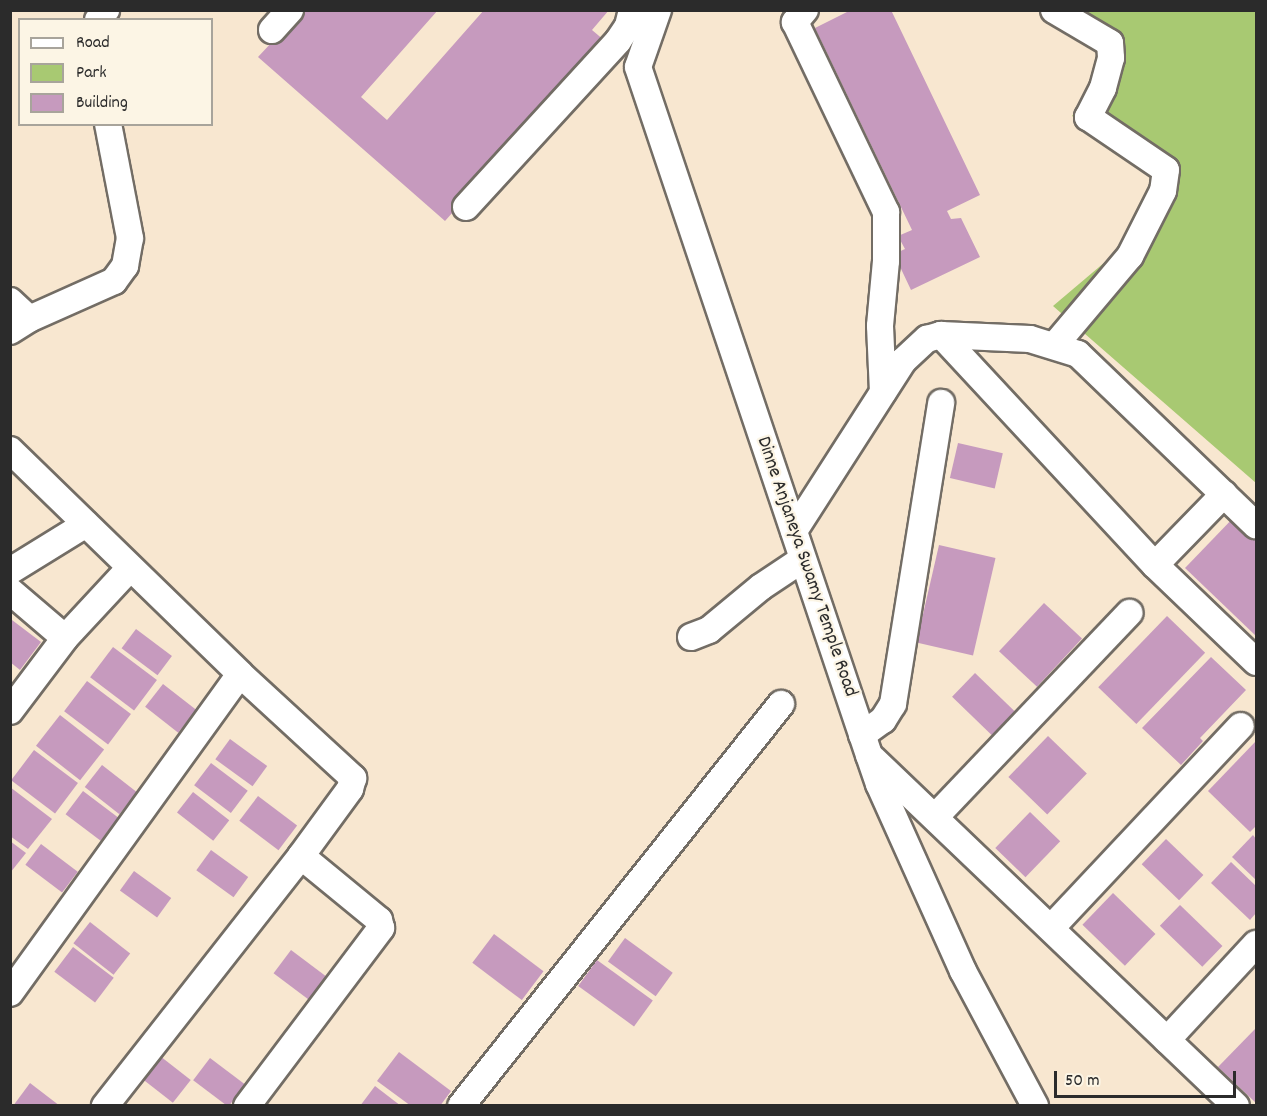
<!DOCTYPE html>
<html>
<head>
<meta charset="utf-8">
<style>
	body { margin:0 }
	#map { position:relative; width:1267px; height:1116px; overflow:hidden; background:#f8e7d0; font-family:Dekko,sans-serif }
	div>[style] { position:absolute }
	[style*='--x'] { left:calc(var(--x)*1px); top:calc(var(--y)*1px); width:calc(var(--w)*1px); rotate:calc(var(--a)*1deg) }
	.green>* { inset:0; background:#a8c972 }
	.building>* { inset:0; background:#c69abe; transform-origin:0 0 }
	.roads { filter:drop-shadow(2px 0 #736d65) drop-shadow(-2px 0 #736d65) drop-shadow(0 2px #736d65) drop-shadow(0 -2px #736d65) }
	.minor>* { height:26px; margin:-13px; padding:0 13px; transform-origin:13px; border-radius:13px; background:#fff }
	span { translate:-50% -50%; white-space:nowrap; text-align:center; line-height:1.15; -webkit-text-stroke:4.5px #fcf5e5; paint-order:stroke }
	.street-label { font-size:20px; color:#2b2b2b }
	.frame { position:absolute; inset:0; border:12px solid #2b2b2b; pointer-events:none }
	.legend { position:absolute; left:18px; top:18px; width:195px; height:108px; box-sizing:border-box; background:#fcf5e5; border:2px solid #a8a49b; margin:0; padding:8px 10px; list-style:none; font-size:18px; color:#2b2b2b }
	.legend li { display:flex; align-items:center; gap:12px; height:30px }
	.legend b { width:30px; border:2px solid #a8a49b }
	.scale { position:absolute; left:1054px; top:1071px; width:182px; height:27px; box-sizing:border-box; border:3px solid #2b2b2b; border-top:0; padding-left:8px; font-size:18px; line-height:21px; white-space:nowrap; color:#2b2b2b; -webkit-text-stroke:4px #fcf5e5; paint-order:stroke }
</style>
</head>
<body>
<div id="map">
	<div class="green">
		<div style="clip-path:polygon(1076px 11px,1256px 11px,1256px 483px,1053px 306px,1131px 240px,1159px 172px,1072px 116px,1123px 40px)"></div>
	</div>
	<div class="building">
		<div style="clip-path:polygon(302px 10px,438px 10px,361px 97px,387px 120px,484px 10px,609px 10px,592px 30px,605px 41px,445px 221px,258px 57px)"></div>
		<div style="clip-path:polygon(851px 10px,891px 10px,980px 195px,947px 211px,951px 219px,961px 218px,980px 257px,911px 290px,894px 254px,905px 249px,898px 236px,912px 230px,815px 28px)"></div>
		<div style="left:958px;top:443px;width:46px;height:36px;rotate:13deg"></div>
		<div style="clip-path:polygon(1237px 514px,1256px 532px,1256px 636px,1185px 568px)"></div>
		<div style="left:939px;top:545px;width:58px;height:100px;rotate:13deg"></div>
		<div style="left:1044px;top:603px;width:52px;height:66px;rotate:43deg"></div>
		<div style="left:1167px;top:616px;width:53px;height:99px;rotate:44deg"></div>
		<div style="clip-path:polygon(12px 620px,41px 642px,20px 670px,10px 662px)"></div>
		<div style="left:136px;top:629px;width:45px;height:24px;rotate:37deg"></div>
		<div style="left:113px;top:647px;width:55px;height:38px;rotate:37deg"></div>
		<div style="clip-path:polygon(1211px 657px,1246px 690px,1200px 738px,1203px 741px,1181px 765px,1142px 728px)"></div>
		<div style="left:975px;top:673px;width:60px;height:33px;rotate:44deg"></div>
		<div style="left:87px;top:681px;width:55px;height:38px;rotate:37deg"></div>
		<div style="left:163px;top:684px;width:42px;height:29px;rotate:38deg"></div>
		<div style="left:60px;top:715px;width:56px;height:39px;rotate:38deg"></div>
		<div style="left:1048px;top:736px;width:54px;height:57px;rotate:44deg"></div>
		<div style="left:230px;top:739px;width:46px;height:25px;rotate:36deg"></div>
		<div style="clip-path:polygon(1256px 741px,1256px 826px,1250px 832px,1208px 791px)"></div>
		<div style="left:34px;top:750px;width:55px;height:38px;rotate:37deg"></div>
		<div style="left:211px;top:763px;width:46px;height:28px;rotate:37deg"></div>
		<div style="left:102px;top:765px;width:44px;height:28px;rotate:38deg"></div>
		<div style="clip-path:polygon(10px 787px,52px 819px,28px 849px,10px 836px)"></div>
		<div style="left:83px;top:791px;width:44px;height:29px;rotate:37deg"></div>
		<div style="left:193px;top:792px;width:46px;height:26px;rotate:38deg"></div>
		<div style="left:258px;top:796px;width:49px;height:31px;rotate:37deg"></div>
		<div style="left:1030px;top:812px;width:42px;height:50px;rotate:44deg"></div>
		<div style="clip-path:polygon(1253px 835px,1256px 839px,1256px 880px,1232px 857px)"></div>
		<div style="left:1166px;top:839px;width:52px;height:35px;rotate:44deg"></div>
		<div style="clip-path:polygon(10px 841px,26px 853px,10px 873px)"></div>
		<div style="left:41px;top:844px;width:46px;height:26px;rotate:37deg"></div>
		<div style="left:211px;top:850px;width:46px;height:25px;rotate:36deg"></div>
		<div style="clip-path:polygon(1231px 862px,1256px 886px,1256px 913px,1250px 920px,1211px 883px)"></div>
		<div style="left:134px;top:871px;width:46px;height:24px;rotate:36deg"></div>
		<div style="left:1113px;top:893px;width:59px;height:44px;rotate:44deg"></div>
		<div style="left:1180px;top:905px;width:59px;height:29px;rotate:44deg"></div>
		<div style="left:90px;top:922px;width:51px;height:27px;rotate:38deg"></div>
		<div style="left:494px;top:934px;width:62px;height:36px;rotate:37deg"></div>
		<div style="left:625px;top:938px;width:59px;height:29px;rotate:36deg"></div>
		<div style="left:73px;top:947px;width:51px;height:31px;rotate:37deg"></div>
		<div style="left:291px;top:950px;width:45px;height:29px;rotate:37deg"></div>
		<div style="left:597px;top:960px;width:69px;height:32px;rotate:36deg"></div>
		<div style="clip-path:polygon(1256px 1028px,1256px 1103px,1218px 1067px)"></div>
		<div style="clip-path:polygon(399px 1052px,451px 1091px,440px 1106px,411px 1106px,377px 1081px)"></div>
		<div style="left:160px;top:1056px;width:39px;height:29px;rotate:38deg"></div>
		<div style="left:210px;top:1058px;width:44px;height:28px;rotate:37deg"></div>
		<div style="clip-path:polygon(30px 1083px,60px 1106px,13px 1106px)"></div>
		<div style="clip-path:polygon(375px 1086px,401px 1106px,360px 1106px)"></div>
	</div>
	<div class="roads">
		<div class="minor">
			<div style="--x:658;--y:10;--w:60;--a:109.3"></div>
			<div style="--x:638;--y:67;--w:726;--a:71.44"></div>
			<div style="--x:869;--y:755;--w:31;--a:71"></div>
			<div style="--x:879;--y:784;--w:205;--a:65.8"></div>
			<div style="--x:963;--y:971;--w:153;--a:61.9"></div>
			<div style="--x:805;--y:10;--w:16;--a:130"></div>
			<div style="--x:795;--y:22;--w:211;--a:64.4"></div>
			<div style="--x:886;--y:212;--w:49;--a:90"></div>
			<div style="--x:886;--y:261;--w:65;--a:95.3"></div>
			<div style="--x:880;--y:326;--w:66;--a:87.4"></div>
			<div style="--x:1054;--y:10;--w:65;--a:30.5"></div>
			<div style="--x:1110;--y:43;--w:15;--a:86"></div>
			<div style="--x:1111;--y:58;--w:31;--a:105"></div>
			<div style="--x:1103;--y:88;--w:33;--a:117"></div>
			<div style="--x:1088;--y:117;--w:94;--a:34.2"></div>
			<div style="--x:1166;--y:170;--w:21;--a:98"></div>
			<div style="--x:1163;--y:191;--w:73;--a:116.9"></div>
			<div style="--x:1130;--y:256;--w:116;--a:130.1"></div>
			<div style="--x:98;--y:20;--w:13;--a:-51"></div>
			<div style="--x:272;--y:30;--w:27;--a:-48"></div>
			<div style="--x:466;--y:207;--w:225;--a:-47.5"></div>
			<div style="--x:618;--y:41;--w:18;--a:-56"></div>
			<div style="--x:628;--y:26;--w:16;--a:-76"></div>
			<div style="--x:10;--y:301;--w:26;--a:43"></div>
			<div style="--x:10;--y:331;--w:22;--a:-32"></div>
			<div style="--x:29;--y:319;--w:93;--a:-24.1"></div>
			<div style="--x:114;--y:281;--w:19;--a:-54"></div>
			<div style="--x:125;--y:266;--w:28;--a:-80"></div>
			<div style="--x:130;--y:238;--w:116;--a:-100.9"></div>
			<div style="--x:941;--y:335;--w:314;--a:47.1"></div>
			<div style="--x:1155;--y:565;--w:140;--a:43.8"></div>
			<div style="--x:10;--y:450;--w:321;--a:44.2"></div>
			<div style="--x:240;--y:674;--w:154;--a:42.6"></div>
			<div style="--x:353;--y:778;--w:11;--a:105"></div>
			<div style="--x:350;--y:789;--w:83;--a:126.2"></div>
			<div style="--x:301;--y:856;--w:318;--a:128.1"></div>
			<div style="--x:794;--y:531;--w:202;--a:-57.3"></div>
			<div style="--x:903;--y:361;--w:33;--a:-43"></div>
			<div style="--x:927;--y:339;--w:15;--a:-16"></div>
			<div style="--x:941;--y:335;--w:89;--a:2.6"></div>
			<div style="--x:1030;--y:339;--w:50;--a:17.4"></div>
			<div style="--x:1078;--y:354;--w:247;--a:43.9"></div>
			<div style="--x:1155;--y:565;--w:99;--a:-45.8"></div>
			<div style="--x:10;--y:571;--w:89;--a:-31.7"></div>
			<div style="--x:10;--y:591;--w:72;--a:40.5"></div>
			<div style="--x:691;--y:637;--w:19;--a:-21"></div>
			<div style="--x:709;--y:630;--w:67;--a:-39.6"></div>
			<div style="--x:761;--y:587;--w:50;--a:-33.7"></div>
			<div style="--x:10;--y:711;--w:91;--a:-53"></div>
			<div style="--x:65;--y:638;--w:96;--a:-47.1"></div>
			<div style="--x:862;--y:735;--w:26;--a:-36"></div>
			<div style="--x:883;--y:720;--w:19;--a:-58"></div>
			<div style="--x:893;--y:704;--w:305;--a:-80.9"></div>
			<div style="--x:873;--y:759;--w:502;--a:43.71"></div>
			<div style="--x:935;--y:817;--w:282;--a:-46.4"></div>
			<div style="--x:1051;--y:928;--w:277;--a:-46.8"></div>
			<div style="--x:10;--y:993;--w:393;--a:-54.2"></div>
			<div style="--x:1167;--y:1040;--w:131;--a:-47.2"></div>
			<div style="--x:247;--y:1106;--w:223;--a:-53"></div>
			<div style="--x:381;--y:928;--w:8;--a:-104"></div>
			<div style="--x:379;--y:920;--w:101;--a:-140.6"></div>
			<div style="--x:461;--y:1106;--w:514;--a:-51.48"></div>
		</div>
	</div>
	<div class="street-label">
		<span style="left:806px;top:567px;rotate:71deg">Dinne Anjaneya Swamy Temple Road</span>
	</div>
	<div class="frame"></div>
	<ul class="legend">
	<li><b style="height:8px;background:#fff"></b>Road</li>
	<li><b style="height:16px;background:#a8c972"></b>Park</li>
	<li><b style="height:16px;background:#c69abe"></b>Building</li>
	</ul>
	<div class="scale">50 m</div>
</div>
</body>
</html>
